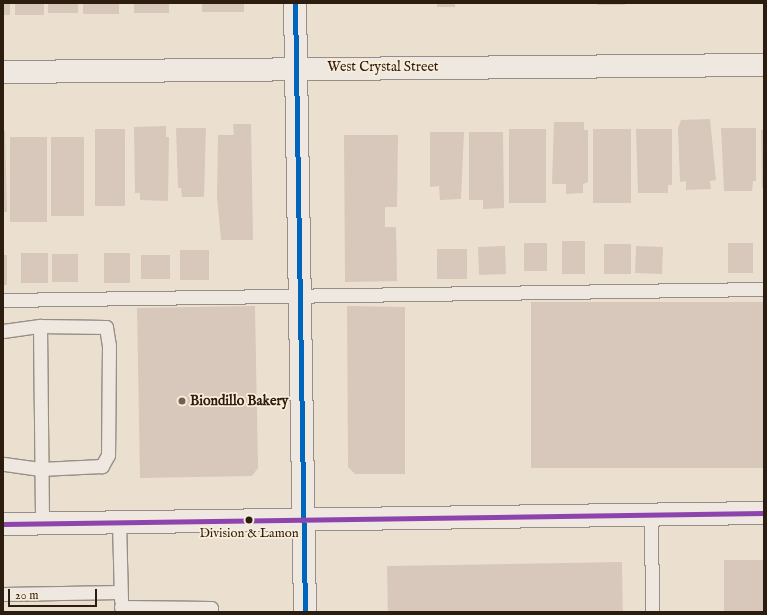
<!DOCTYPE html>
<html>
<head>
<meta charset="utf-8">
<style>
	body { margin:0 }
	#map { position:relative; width:767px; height:615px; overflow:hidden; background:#ebe0d0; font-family:"IM FELL English",serif }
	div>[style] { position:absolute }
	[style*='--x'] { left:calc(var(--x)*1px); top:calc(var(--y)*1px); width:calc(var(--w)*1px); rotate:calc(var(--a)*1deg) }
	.building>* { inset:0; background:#d8c7bb; transform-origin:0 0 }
	.roads { filter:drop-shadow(1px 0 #978f85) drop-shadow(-1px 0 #978f85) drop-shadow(0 1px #978f85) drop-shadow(0 -1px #978f85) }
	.service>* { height:13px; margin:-6.5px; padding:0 6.5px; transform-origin:6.5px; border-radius:6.5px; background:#eee8e0 }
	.minor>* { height:22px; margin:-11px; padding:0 11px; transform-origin:11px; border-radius:11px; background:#eee8e0 }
	.secondary>* { height:22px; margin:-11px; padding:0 11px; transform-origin:11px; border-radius:11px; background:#eee8e0 }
	.bus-1>* { height:5px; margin:-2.5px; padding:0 2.5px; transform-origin:2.5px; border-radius:2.5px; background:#0065bd }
	.bus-2>* { height:5px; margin:-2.5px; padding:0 2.5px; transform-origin:2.5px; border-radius:2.5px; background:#8e44ad }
	.dots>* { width:11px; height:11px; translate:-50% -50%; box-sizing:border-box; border:2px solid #f9edd9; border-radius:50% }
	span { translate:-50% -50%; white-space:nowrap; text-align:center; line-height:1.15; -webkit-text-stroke:3.5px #f9edd9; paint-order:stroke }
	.bus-label { font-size:13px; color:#2c1d0f }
	.street-label { font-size:14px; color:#2c1d0f }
	.poi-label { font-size:14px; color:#2c1d0f; font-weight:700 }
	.left { translate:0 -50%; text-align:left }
	.frame { position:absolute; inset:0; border:4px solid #2c1d0f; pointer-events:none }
	.scale { position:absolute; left:8px; top:589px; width:89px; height:18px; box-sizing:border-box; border:2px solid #2c1d0f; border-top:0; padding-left:5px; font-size:12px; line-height:14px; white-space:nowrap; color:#2c1d0f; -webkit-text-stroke:3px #f9edd9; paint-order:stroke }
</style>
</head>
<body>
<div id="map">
	<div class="building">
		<div style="left:3px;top:3px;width:7px;height:12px"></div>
		<div style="left:15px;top:3px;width:29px;height:12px"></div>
		<div style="left:48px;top:3px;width:30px;height:10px"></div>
		<div style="left:83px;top:3px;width:36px;height:11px"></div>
		<div style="left:134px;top:3px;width:35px;height:10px"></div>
		<div style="left:202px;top:3px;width:42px;height:9px"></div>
		<div style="left:437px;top:3px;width:18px;height:4px"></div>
		<div style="left:597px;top:3px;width:28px;height:2px"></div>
		<div style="clip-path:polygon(710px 119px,716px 180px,710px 181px,711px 189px,686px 190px,686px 181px,680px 182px,678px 128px,681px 120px)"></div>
		<div style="clip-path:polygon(554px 122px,584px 122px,584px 130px,588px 130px,588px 182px,583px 184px,583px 193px,566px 194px,566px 184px,552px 184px)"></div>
		<div style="clip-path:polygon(233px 124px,251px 124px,253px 240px,221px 240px,217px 197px,218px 135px,234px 135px)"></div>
		<div style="clip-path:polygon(166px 126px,166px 137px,169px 137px,168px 201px,140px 200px,140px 193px,135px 193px,134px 127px)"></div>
		<div style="clip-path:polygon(176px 128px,206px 128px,204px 197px,182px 197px,181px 188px,178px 188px)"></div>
		<div style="clip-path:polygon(721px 128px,756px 128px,756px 181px,753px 181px,752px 191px,724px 191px)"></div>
		<div style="left:95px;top:129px;width:30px;height:77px"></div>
		<div style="left:509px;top:129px;width:37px;height:74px"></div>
		<div style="left:593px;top:129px;width:38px;height:74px"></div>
		<div style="clip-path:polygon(636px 129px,672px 129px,672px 185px,668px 185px,668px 193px,638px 193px)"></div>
		<div style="clip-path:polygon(761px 130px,764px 130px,764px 188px,762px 188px)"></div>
		<div style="clip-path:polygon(3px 131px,5px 131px,7px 212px,3px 212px)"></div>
		<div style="clip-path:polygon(430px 132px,464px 132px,461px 199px,440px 200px,439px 186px,430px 187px)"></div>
		<div style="clip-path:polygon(469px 132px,503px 132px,504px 208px,483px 209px,483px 200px,469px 200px)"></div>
		<div style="clip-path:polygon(344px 135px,398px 135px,397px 207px,385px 207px,385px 227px,396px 227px,397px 281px,345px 282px)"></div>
		<div style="left:47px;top:137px;width:85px;height:37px;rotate:90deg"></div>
		<div style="left:51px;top:137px;width:33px;height:79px"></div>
		<div style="left:562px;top:241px;width:23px;height:33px"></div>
		<div style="left:524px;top:243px;width:23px;height:28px"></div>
		<div style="left:728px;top:243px;width:25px;height:30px"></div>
		<div style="left:604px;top:244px;width:27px;height:30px"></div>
		<div style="left:505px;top:246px;width:28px;height:27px;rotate:88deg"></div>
		<div style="left:636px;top:246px;width:27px;height:27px;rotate:2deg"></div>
		<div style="left:437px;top:249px;width:30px;height:30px"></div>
		<div style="left:209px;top:250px;width:30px;height:29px;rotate:90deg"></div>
		<div style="left:21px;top:253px;width:27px;height:30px"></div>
		<div style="left:104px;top:253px;width:26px;height:30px"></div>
		<div style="left:78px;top:254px;width:28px;height:26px;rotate:90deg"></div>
		<div style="left:3px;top:255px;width:4px;height:30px"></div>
		<div style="left:141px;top:255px;width:29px;height:24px"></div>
		<div style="left:764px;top:302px;width:166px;height:233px;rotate:90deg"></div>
		<div style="clip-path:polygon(255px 306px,258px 468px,252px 476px,140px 478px,137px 308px)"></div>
		<div style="clip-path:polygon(347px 306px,405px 307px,405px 474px,355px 474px,348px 467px)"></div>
		<div style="left:764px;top:560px;width:52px;height:40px;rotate:90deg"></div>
		<div style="left:622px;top:562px;width:50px;height:235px;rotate:89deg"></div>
	</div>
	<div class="roads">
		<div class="service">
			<div style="--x:3;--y:300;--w:761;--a:-0.83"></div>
			<div style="--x:40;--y:326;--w:197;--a:89.4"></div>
			<div style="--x:3;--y:331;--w:37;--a:-8"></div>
			<div style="--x:40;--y:326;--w:66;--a:0.9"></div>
			<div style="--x:106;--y:327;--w:18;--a:81"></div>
			<div style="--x:109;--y:345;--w:110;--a:90.5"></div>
			<div style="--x:108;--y:455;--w:13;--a:119"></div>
			<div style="--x:102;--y:466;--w:62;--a:177.2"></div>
			<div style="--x:40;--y:469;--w:37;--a:-172"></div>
			<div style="--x:651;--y:515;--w:97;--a:89.4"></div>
			<div style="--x:119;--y:522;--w:78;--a:88.5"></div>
			<div style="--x:3;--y:594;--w:117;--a:-1"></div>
			<div style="--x:121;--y:607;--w:90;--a:0.6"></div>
			<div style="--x:211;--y:608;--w:4;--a:90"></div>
		</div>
		<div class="minor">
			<div style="--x:295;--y:3;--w:609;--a:89.06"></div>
			<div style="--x:3;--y:72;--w:761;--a:-0.53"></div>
		</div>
		<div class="secondary">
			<div style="--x:3;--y:524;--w:761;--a:-0.83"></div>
		</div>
	</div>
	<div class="bus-1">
		<div style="--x:295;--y:3;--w:609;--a:89.06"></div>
	</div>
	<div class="bus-2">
		<div style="--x:3;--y:524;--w:761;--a:-0.83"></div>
	</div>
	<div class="dots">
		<div style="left:182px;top:401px;background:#6f6153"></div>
		<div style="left:249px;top:520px;background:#2c1d0f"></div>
	</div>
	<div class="bus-label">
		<span style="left:249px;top:534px">Division &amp; Lamon</span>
	</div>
	<div class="street-label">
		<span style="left:383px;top:67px">West Crystal Street</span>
	</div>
	<div class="poi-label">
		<span class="left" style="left:190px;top:401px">Biondillo Bakery</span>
	</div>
	<div class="frame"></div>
	<div class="scale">20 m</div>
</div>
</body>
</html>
